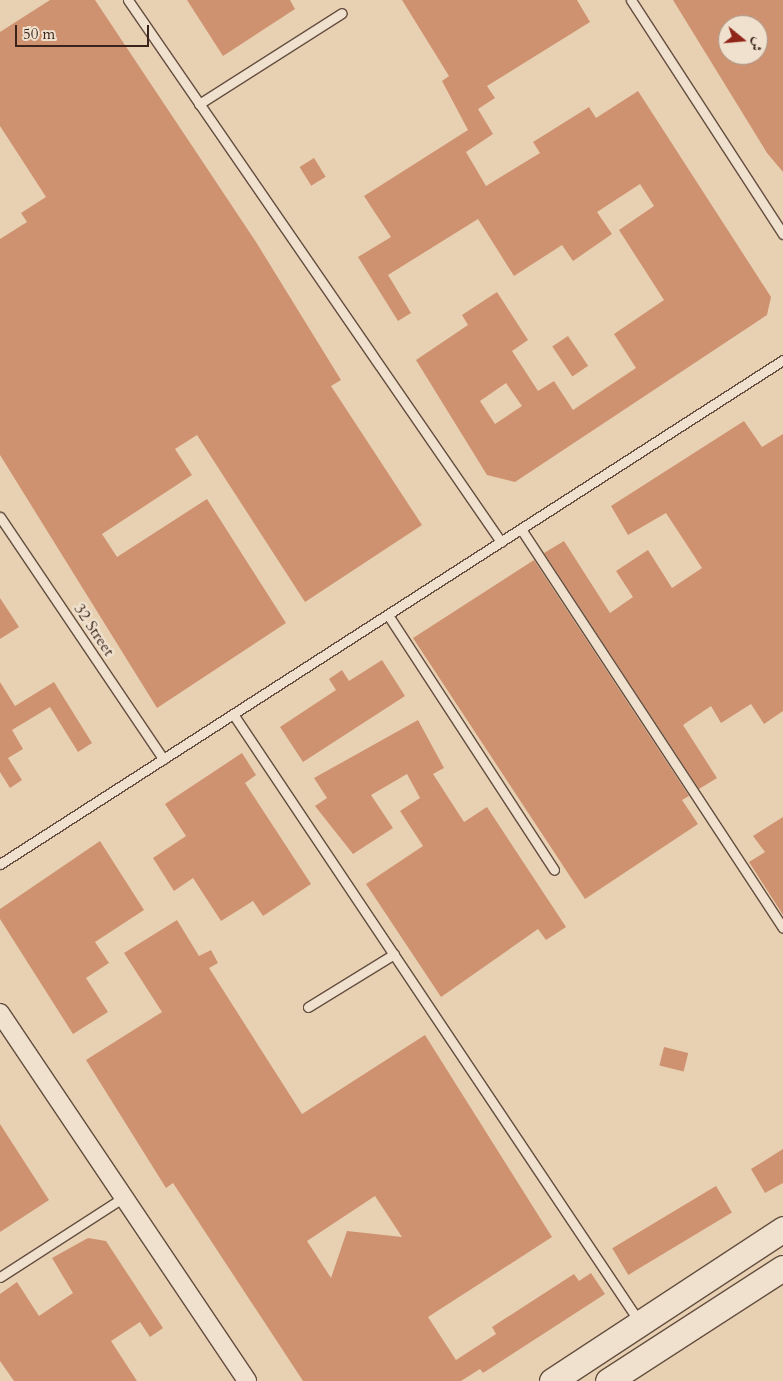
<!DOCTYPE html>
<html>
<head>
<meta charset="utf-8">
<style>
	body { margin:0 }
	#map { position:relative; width:783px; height:1381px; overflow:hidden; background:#e7d1b2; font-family:Cardo,Amiri,serif }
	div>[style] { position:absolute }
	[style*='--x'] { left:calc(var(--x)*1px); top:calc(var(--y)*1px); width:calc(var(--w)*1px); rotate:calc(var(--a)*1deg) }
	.building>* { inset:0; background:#cf9271; transform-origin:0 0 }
	.roads { filter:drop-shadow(1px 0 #654e40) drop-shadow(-1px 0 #654e40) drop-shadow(0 1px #654e40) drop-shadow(0 -1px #654e40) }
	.service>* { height:9px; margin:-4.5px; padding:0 4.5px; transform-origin:4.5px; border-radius:4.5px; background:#efe1cd }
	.minor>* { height:18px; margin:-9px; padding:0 9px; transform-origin:9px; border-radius:9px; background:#efe1cd }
	.secondary>* { height:25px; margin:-12.5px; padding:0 12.5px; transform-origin:12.5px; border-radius:12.5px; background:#efe1cd }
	span { translate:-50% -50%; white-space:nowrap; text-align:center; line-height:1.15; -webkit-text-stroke:5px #efe1cd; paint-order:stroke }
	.street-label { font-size:16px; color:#3a231a }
	.north { position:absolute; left:718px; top:15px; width:50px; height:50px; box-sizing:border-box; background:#efe1cd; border:1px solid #a79585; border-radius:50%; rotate:107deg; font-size:14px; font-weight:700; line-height:20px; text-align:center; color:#3a231a }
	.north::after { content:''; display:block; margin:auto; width:18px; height:22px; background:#8f2418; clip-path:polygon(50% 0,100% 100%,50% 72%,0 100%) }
	.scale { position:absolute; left:15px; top:25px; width:134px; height:22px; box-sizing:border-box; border:2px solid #3a231a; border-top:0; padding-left:6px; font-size:15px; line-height:18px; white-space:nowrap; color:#3a231a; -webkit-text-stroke:4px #efe1cd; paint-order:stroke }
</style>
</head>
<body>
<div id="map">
	<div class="building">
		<div style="clip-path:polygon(50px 0,95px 0,256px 242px,341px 380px,331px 386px,422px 525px,305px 602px,197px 435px,175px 449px,192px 475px,102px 534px,117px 557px,207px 499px,286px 623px,157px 708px,0 455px,0 239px,27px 222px,21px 213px,46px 197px,0 126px,0 32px)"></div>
		<div style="clip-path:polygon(187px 0,290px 0,295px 9px,223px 56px)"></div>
		<div style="clip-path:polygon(evenodd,402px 0,577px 0,590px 22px,487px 86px,495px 98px,478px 109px,493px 134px,466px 152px,486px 186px,540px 153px,533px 142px,589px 107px,596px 118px,638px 91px,771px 297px,767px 315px,515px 482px,487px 475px,416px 360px,468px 325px,462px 315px,497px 292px,528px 340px,512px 351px,538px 391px,554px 381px,573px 410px,636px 368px,614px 334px,664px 300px,619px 230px,654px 206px,640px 184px,597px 212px,612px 234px,573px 261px,562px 245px,514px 276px,478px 219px,388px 275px,411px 313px,398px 321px,358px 257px,391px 237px,364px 196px,468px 130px,442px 81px,449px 76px,402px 0,506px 383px,522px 406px,495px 424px,480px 401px,506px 383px)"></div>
		<div style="clip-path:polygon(evenodd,673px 0,783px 0,783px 172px,767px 153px,673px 0,728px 25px,758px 25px,758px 55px,728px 55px,728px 25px)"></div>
		<div style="left:314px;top:158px;width:22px;height:17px;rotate:58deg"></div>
		<div style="left:568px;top:336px;width:36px;height:19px;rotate:56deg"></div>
		<div style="clip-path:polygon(744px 421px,762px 447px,783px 434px,783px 711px,764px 724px,751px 704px,721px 723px,711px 706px,683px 725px,717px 778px,699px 789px,544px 553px,564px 541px,610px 613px,633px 597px,616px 571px,648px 550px,672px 588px,702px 568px,666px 513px,628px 535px,611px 506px)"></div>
		<div style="clip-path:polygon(534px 560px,689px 796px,682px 800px,698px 824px,585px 899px,413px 638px)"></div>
		<div style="clip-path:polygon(0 598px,19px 627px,0 639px)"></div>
		<div style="clip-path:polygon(382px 660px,405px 696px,303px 762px,280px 727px,336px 690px,329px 679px,342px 670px,349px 681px)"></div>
		<div style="clip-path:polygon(0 682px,15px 706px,54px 682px,92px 743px,78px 752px,50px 707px,12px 730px,23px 749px,8px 758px,22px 780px,10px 788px,0 772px)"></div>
		<div style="clip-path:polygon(418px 720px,444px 768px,433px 774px,464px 822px,487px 807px,566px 927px,546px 940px,538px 929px,441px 997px,366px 884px,423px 846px,400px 811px,420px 798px,407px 774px,371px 795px,393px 828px,353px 854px,315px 806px,327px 798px,314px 778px)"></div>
		<div style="clip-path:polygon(242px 753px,256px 775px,245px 783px,311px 884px,263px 916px,253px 901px,221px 921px,193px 878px,174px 891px,153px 858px,186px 836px,165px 804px)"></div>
		<div style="clip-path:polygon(783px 817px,783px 915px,749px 862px,765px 852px,753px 836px)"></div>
		<div style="clip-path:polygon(100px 841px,144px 910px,95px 942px,109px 963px,86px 978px,108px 1012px,73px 1034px,0 919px,0 909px)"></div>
		<div style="clip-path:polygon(evenodd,177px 920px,199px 956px,211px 950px,218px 963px,209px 968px,302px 1114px,425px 1035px,552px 1237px,428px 1317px,456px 1360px,496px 1334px,492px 1327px,574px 1274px,579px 1281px,591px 1273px,605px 1294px,483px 1373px,480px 1369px,461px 1381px,303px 1381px,173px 1183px,166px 1188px,86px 1060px,162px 1012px,124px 953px,177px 920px,375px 1196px,402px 1237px,347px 1231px,331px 1278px,307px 1241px,375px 1196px)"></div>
		<div style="left:664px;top:1047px;width:25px;height:19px;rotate:14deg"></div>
		<div style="clip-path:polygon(0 1124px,49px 1200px,0 1232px)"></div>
		<div style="clip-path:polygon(783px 1149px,783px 1183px,765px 1193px,751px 1169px)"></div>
		<div style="left:716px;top:1186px;width:31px;height:121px;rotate:59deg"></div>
		<div style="clip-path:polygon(88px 1238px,106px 1241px,163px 1328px,150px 1337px,140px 1322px,111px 1341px,137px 1381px,14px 1381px,0 1361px,0 1294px,17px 1282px,39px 1316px,73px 1293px,52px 1258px)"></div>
	</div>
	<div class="roads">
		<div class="service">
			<div style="--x:128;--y:0;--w:658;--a:55.46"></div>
			<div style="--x:631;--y:0;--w:279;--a:57"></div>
			<div style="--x:199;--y:104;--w:169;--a:-32.5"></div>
			<div style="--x:0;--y:517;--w:292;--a:56"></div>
			<div style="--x:521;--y:529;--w:477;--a:56.7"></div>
			<div style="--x:388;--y:615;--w:304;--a:56.9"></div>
			<div style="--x:233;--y:714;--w:732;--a:56.24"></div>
			<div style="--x:0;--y:864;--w:931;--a:-32.77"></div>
			<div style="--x:308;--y:1007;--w:101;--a:-31.6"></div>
			<div style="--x:0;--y:1277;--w:148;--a:-32.8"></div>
		</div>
		<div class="minor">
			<div style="--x:0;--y:1013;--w:443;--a:56.1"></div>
		</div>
		<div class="secondary">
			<div style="--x:552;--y:1381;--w:277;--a:-33.3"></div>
			<div style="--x:608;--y:1381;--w:208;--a:-32.9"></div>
		</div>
	</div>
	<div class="street-label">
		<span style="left:94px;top:630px;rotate:56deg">32 Street</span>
	</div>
	<div class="north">ش</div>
	<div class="scale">50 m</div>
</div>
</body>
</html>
